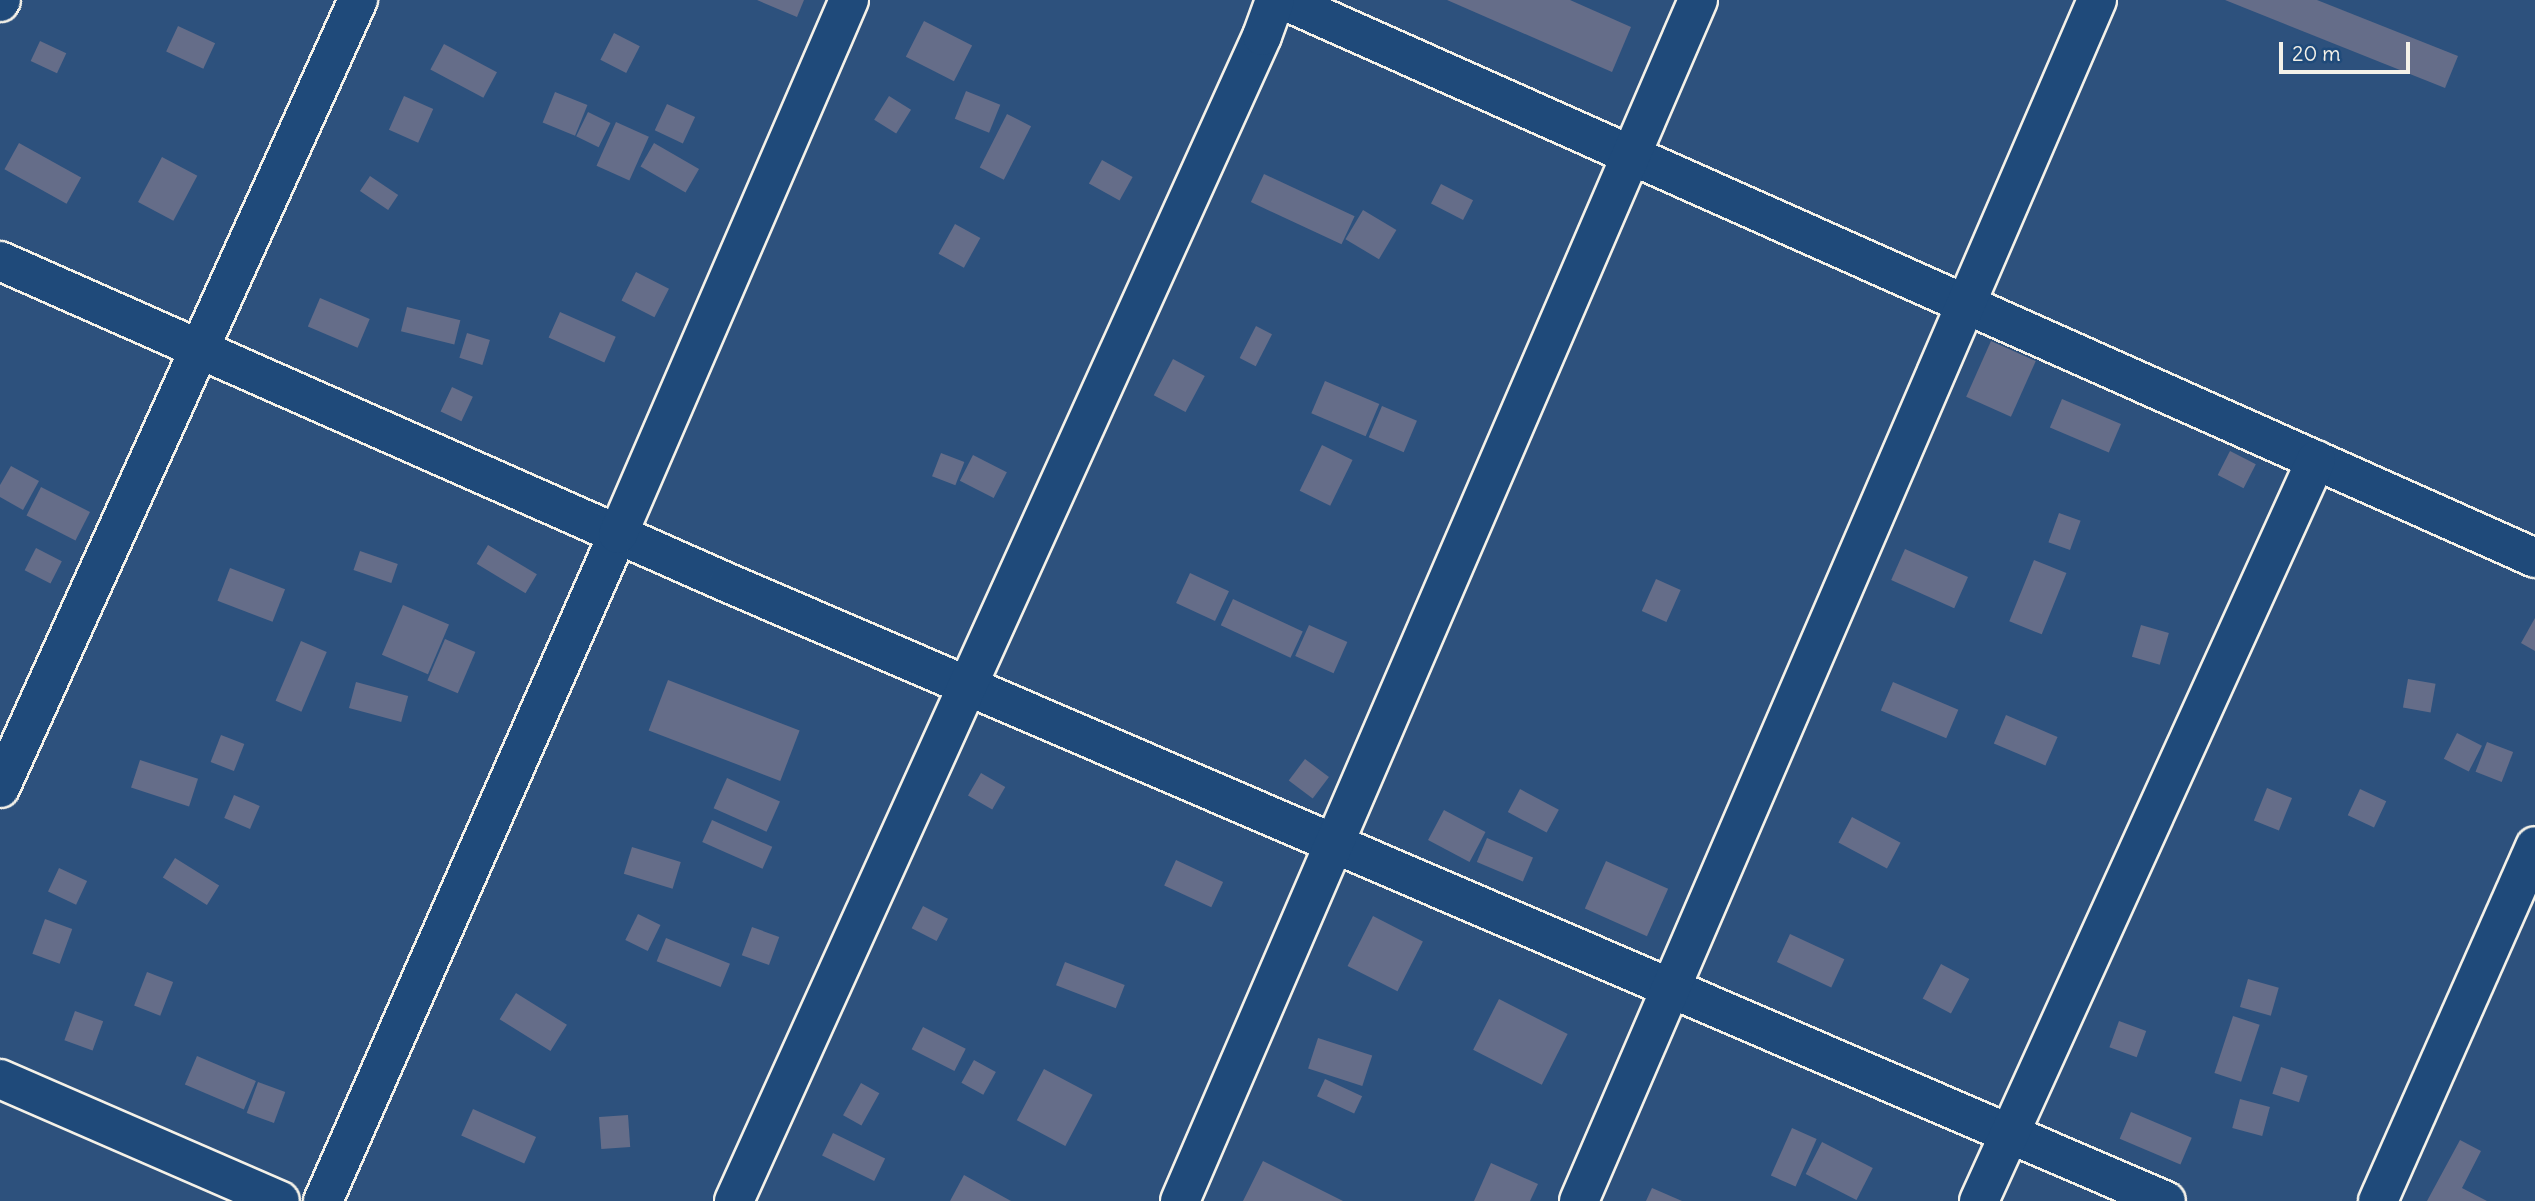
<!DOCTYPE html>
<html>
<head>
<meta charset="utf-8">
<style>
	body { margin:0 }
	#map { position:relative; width:2535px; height:1201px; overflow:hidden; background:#2d517d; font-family:Delius,sans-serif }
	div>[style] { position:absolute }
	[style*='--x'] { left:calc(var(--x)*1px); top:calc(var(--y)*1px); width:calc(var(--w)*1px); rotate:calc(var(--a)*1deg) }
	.building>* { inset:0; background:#656d89; transform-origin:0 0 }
	.roads { filter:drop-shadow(2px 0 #f4f1e8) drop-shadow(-2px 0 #f4f1e8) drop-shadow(0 2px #f4f1e8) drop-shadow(0 -2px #f4f1e8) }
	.street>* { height:38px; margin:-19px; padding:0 19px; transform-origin:19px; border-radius:19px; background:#1f4a7a }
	span { translate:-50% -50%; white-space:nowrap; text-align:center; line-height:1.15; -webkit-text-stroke:7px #1f4a7a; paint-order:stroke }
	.scale { position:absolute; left:2279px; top:42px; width:131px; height:32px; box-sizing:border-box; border:4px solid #f4f1e8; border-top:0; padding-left:9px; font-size:21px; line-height:24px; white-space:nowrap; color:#f4f1e8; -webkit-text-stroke:5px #1f4a7a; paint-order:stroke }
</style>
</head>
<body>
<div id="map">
	<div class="building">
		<div style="clip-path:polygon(757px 0,804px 0,797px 17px)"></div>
		<div style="clip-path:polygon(1447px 0,1570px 0,1631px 27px,1612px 72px)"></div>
		<div style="clip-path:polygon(2225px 0,2317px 0,2458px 56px,2445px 88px)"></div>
		<div style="left:924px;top:21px;width:54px;height:40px;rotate:27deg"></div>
		<div style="left:178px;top:26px;width:41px;height:28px;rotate:25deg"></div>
		<div style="left:614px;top:33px;width:29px;height:30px;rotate:27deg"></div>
		<div style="left:40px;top:41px;width:29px;height:22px;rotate:25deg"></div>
		<div style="left:444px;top:44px;width:60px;height:29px;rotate:28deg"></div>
		<div style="left:966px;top:91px;width:37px;height:30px;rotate:22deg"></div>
		<div style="left:555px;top:92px;width:35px;height:33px;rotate:22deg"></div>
		<div style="left:404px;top:96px;width:32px;height:37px;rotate:24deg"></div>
		<div style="left:889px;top:96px;width:26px;height:28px;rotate:32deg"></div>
		<div style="left:667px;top:104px;width:31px;height:29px;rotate:25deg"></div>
		<div style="left:588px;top:112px;width:25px;height:27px;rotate:26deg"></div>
		<div style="left:1007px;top:114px;width:27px;height:60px;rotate:27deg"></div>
		<div style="left:616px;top:122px;width:36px;height:48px;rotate:24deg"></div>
		<div style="left:19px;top:143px;width:71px;height:30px;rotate:29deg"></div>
		<div style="left:654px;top:143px;width:52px;height:27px;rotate:30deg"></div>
		<div style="left:162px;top:157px;width:40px;height:51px;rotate:28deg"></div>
		<div style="left:1102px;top:160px;width:35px;height:27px;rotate:29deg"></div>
		<div style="left:1264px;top:174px;width:100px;height:31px;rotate:25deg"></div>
		<div style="left:370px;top:176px;width:34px;height:18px;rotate:34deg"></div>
		<div style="left:1441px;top:184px;width:36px;height:22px;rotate:27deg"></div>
		<div style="left:1363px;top:210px;width:39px;height:34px;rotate:31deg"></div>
		<div style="left:955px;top:224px;width:29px;height:34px;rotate:29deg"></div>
		<div style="left:636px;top:272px;width:37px;height:32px;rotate:27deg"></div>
		<div style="left:320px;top:298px;width:54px;height:31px;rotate:23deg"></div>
		<div style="left:407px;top:307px;width:55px;height:25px;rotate:14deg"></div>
		<div style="left:560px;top:312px;width:61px;height:28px;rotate:24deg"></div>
		<div style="left:1256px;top:326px;width:18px;height:36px;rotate:27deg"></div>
		<div style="left:467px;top:333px;width:24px;height:26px;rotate:17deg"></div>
		<div style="left:1991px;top:341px;width:49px;height:61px;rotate:24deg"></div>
		<div style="left:1173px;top:359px;width:36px;height:41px;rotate:28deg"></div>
		<div style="left:1325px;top:381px;width:59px;height:35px;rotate:23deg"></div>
		<div style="left:452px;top:387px;width:23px;height:27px;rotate:25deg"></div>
		<div style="left:2062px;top:399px;width:64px;height:31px;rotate:23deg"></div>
		<div style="left:1382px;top:406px;width:38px;height:34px;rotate:23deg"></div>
		<div style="left:1322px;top:445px;width:34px;height:51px;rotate:26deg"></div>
		<div style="left:2230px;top:451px;width:29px;height:27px;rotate:27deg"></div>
		<div style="left:941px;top:453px;width:25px;height:25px;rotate:21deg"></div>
		<div style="left:973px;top:455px;width:38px;height:29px;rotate:27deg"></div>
		<div style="clip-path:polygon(11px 466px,39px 481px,23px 510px,0 497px,0 485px)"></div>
		<div style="left:41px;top:487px;width:55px;height:32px;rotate:27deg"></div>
		<div style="left:2059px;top:513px;width:23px;height:31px;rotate:20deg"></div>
		<div style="left:488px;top:545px;width:57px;height:22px;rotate:31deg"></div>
		<div style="left:36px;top:548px;width:29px;height:25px;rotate:27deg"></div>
		<div style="left:1905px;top:549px;width:69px;height:34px;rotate:24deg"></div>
		<div style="left:360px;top:551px;width:40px;height:20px;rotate:19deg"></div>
		<div style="left:2034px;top:560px;width:35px;height:66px;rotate:22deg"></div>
		<div style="left:230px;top:568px;width:59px;height:35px;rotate:21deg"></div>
		<div style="left:1190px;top:573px;width:43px;height:33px;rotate:25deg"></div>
		<div style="left:1656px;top:579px;width:27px;height:35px;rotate:24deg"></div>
		<div style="left:1233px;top:599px;width:77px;height:29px;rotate:25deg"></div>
		<div style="left:403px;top:605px;width:50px;height:54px;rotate:23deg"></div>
		<div style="clip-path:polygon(2535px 618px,2535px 651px,2521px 643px)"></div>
		<div style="left:1309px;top:625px;width:42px;height:34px;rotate:24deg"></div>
		<div style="left:2141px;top:625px;width:29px;height:33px;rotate:16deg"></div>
		<div style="left:445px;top:639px;width:33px;height:45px;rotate:23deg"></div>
		<div style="left:301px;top:641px;width:28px;height:65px;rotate:23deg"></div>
		<div style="left:2408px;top:679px;width:28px;height:29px;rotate:10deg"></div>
		<div style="left:668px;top:680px;width:141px;height:54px;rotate:21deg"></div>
		<div style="left:356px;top:682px;width:54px;height:27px;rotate:15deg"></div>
		<div style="left:1893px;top:682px;width:71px;height:31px;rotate:23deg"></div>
		<div style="left:2006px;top:715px;width:56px;height:31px;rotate:23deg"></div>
		<div style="left:2457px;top:733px;width:28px;height:29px;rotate:27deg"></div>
		<div style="left:221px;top:735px;width:25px;height:29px;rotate:21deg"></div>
		<div style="left:2487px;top:742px;width:28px;height:32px;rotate:21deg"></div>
		<div style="left:1305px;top:759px;width:30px;height:27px;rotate:37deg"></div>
		<div style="left:140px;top:760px;width:61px;height:29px;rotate:18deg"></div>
		<div style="left:981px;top:773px;width:28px;height:26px;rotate:30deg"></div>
		<div style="left:727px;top:778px;width:58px;height:33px;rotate:24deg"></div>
		<div style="left:2267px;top:788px;width:27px;height:35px;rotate:22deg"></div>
		<div style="left:1520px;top:789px;width:44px;height:26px;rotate:28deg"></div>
		<div style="left:2360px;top:789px;width:29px;height:29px;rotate:25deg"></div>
		<div style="left:234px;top:795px;width:28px;height:25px;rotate:23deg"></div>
		<div style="left:1444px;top:810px;width:47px;height:34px;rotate:28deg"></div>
		<div style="left:1852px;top:817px;width:55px;height:29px;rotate:28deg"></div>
		<div style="left:712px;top:820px;width:66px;height:24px;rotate:24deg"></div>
		<div style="left:1487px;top:838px;width:50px;height:26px;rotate:23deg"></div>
		<div style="left:632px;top:847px;width:51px;height:28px;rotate:17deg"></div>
		<div style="left:175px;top:858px;width:52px;height:23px;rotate:32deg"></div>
		<div style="left:1176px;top:860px;width:52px;height:28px;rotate:25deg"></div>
		<div style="left:1606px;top:861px;width:68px;height:52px;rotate:24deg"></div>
		<div style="left:59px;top:868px;width:31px;height:26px;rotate:25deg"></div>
		<div style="left:923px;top:906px;width:28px;height:25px;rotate:27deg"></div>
		<div style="left:638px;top:914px;width:25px;height:29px;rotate:26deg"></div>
		<div style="left:1373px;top:916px;width:56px;height:56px;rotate:27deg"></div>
		<div style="left:45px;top:919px;width:29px;height:37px;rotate:20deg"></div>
		<div style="left:752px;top:927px;width:29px;height:30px;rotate:20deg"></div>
		<div style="left:1790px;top:934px;width:60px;height:31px;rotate:25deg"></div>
		<div style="left:666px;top:938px;width:69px;height:25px;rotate:22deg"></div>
		<div style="left:1065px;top:962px;width:64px;height:25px;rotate:21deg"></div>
		<div style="left:1941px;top:964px;width:32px;height:39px;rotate:28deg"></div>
		<div style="left:147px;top:972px;width:28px;height:36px;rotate:21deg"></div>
		<div style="left:2248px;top:979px;width:32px;height:29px;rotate:16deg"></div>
		<div style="left:516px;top:993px;width:60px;height:31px;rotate:32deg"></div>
		<div style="left:1499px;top:999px;width:77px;height:57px;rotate:27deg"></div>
		<div style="left:75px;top:1011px;width:30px;height:31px;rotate:20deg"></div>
		<div style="left:2233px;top:1016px;width:28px;height:60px;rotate:18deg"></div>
		<div style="left:2119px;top:1021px;width:29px;height:28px;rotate:20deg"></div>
		<div style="left:923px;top:1027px;width:48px;height:25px;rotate:27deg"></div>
		<div style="left:1318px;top:1038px;width:57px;height:32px;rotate:18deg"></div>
		<div style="left:197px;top:1056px;width:64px;height:31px;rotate:23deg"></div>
		<div style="left:974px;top:1060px;width:25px;height:26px;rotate:29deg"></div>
		<div style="left:2281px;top:1067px;width:28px;height:28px;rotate:18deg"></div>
		<div style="left:1044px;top:1069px;width:55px;height:58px;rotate:28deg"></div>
		<div style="left:1325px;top:1079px;width:41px;height:19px;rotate:25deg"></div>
		<div style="left:258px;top:1082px;width:29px;height:33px;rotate:20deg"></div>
		<div style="left:861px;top:1083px;width:21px;height:37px;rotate:29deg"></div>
		<div style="left:2240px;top:1099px;width:31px;height:30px;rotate:15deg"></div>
		<div style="left:473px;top:1109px;width:69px;height:29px;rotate:24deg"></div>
		<div style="left:2131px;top:1112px;width:66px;height:29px;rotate:23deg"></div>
		<div style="left:628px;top:1115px;width:32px;height:29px;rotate:86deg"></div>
		<div style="left:1792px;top:1128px;width:27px;height:52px;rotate:24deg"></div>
		<div style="left:833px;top:1133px;width:58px;height:25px;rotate:26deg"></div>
		<div style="clip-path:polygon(2460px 1140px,2481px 1151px,2462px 1188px,2487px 1201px,2427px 1201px)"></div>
		<div style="left:1822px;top:1142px;width:57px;height:36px;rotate:27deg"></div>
		<div style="clip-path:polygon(1263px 1161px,1343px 1201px,1243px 1201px)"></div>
		<div style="clip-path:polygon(1491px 1163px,1538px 1184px,1530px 1201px,1474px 1201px)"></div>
		<div style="clip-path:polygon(964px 1175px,1011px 1201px,950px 1201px)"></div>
		<div style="clip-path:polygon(1652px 1188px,1682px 1201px,1646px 1201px)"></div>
	</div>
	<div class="roads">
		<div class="street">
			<div style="--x:1283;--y:0;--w:1371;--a:24.02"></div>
			<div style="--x:0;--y:2;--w:2;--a:-63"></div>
			<div style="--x:0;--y:261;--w:796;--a:23.86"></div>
			<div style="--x:728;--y:583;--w:1565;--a:23.26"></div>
			<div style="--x:0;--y:788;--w:866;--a:-65.57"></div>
			<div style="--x:0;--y:1079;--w:305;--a:23.5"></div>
			<div style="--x:323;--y:1201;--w:729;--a:-66.14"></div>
			<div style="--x:618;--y:534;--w:582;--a:-66.61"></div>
			<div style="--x:734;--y:1201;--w:1279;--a:-65.62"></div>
			<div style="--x:1262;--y:36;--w:38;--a:-70"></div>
			<div style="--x:1180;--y:1201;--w:1308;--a:-66.67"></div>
			<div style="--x:1579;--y:1201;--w:1308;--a:-66.67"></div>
			<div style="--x:1979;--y:1201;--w:814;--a:-65.54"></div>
			<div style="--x:2378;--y:1201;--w:388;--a:-66.1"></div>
		</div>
	</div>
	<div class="scale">20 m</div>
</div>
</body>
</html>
